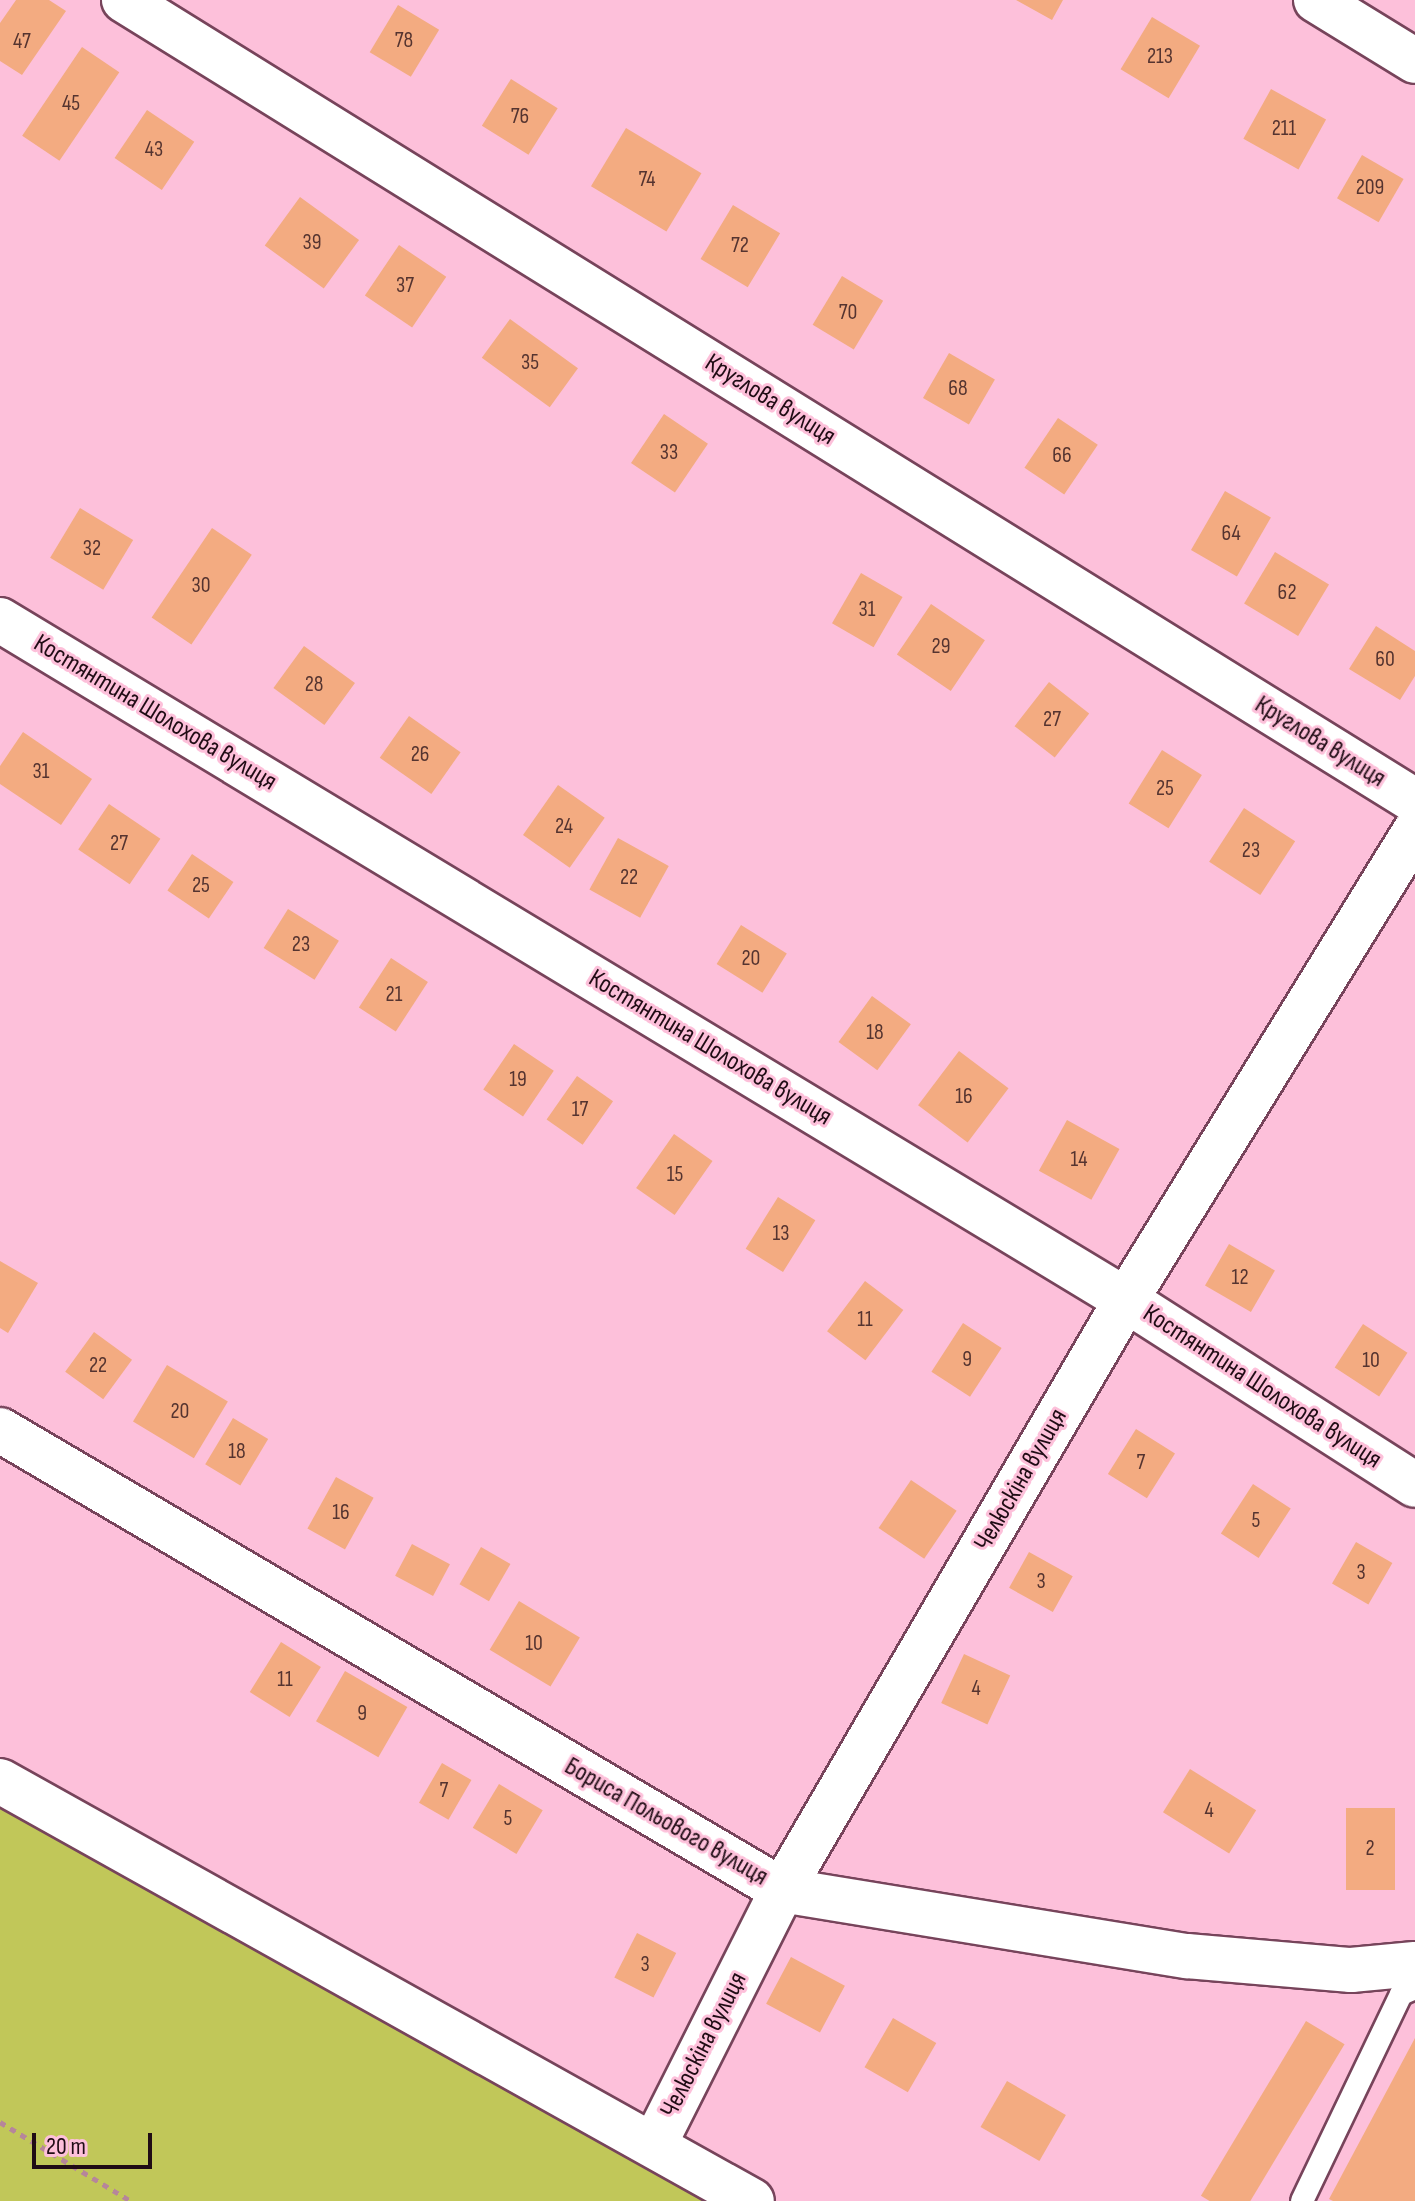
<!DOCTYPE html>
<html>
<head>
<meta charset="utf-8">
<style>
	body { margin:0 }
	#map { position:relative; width:1415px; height:2201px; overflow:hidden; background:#fdc0da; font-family:"Sofia Sans Condensed",sans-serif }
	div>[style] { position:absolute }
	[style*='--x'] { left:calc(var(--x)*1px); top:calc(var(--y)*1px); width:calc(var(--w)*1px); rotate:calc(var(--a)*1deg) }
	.green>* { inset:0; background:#c1c759 }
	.building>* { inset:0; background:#f3ab81; transform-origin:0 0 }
	.path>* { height:5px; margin-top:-2.5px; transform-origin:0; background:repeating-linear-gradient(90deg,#b6869a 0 6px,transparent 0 12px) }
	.roads { filter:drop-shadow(2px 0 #77445b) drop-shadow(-2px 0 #77445b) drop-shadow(0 2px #77445b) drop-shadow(0 -2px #77445b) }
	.service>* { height:22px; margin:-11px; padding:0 11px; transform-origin:11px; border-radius:11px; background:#fff }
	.minor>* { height:44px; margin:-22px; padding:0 22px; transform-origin:22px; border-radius:22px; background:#fff }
	.tertiary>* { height:44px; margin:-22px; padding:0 22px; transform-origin:22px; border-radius:22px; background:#fff }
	span { translate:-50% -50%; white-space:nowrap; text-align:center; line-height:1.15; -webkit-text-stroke:6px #fdc0da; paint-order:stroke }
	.number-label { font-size:22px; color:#553430 }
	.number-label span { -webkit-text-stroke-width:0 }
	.street-label { font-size:26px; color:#200c15 }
	.scale { position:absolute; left:32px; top:2133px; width:120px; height:36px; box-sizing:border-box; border:4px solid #200c15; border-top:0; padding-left:10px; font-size:24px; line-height:28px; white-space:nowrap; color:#200c15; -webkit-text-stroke:6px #fdc0da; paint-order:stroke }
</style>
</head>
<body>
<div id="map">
	<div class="green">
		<div style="clip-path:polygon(0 1801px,712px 2201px,0 2201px)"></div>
	</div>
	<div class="building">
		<div style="clip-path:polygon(16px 0,49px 0,66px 11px,22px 75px,0 61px,0 23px)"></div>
		<div style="clip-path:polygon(1016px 0,1063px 0,1052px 20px)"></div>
		<div style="left:398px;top:5px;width:48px;height:55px;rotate:31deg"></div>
		<div style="left:1152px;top:17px;width:56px;height:61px;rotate:31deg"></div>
		<div style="left:82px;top:47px;width:45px;height:107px;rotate:34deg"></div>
		<div style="left:511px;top:79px;width:55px;height:55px;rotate:32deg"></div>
		<div style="left:1271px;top:89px;width:63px;height:57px;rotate:29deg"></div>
		<div style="left:147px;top:110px;width:57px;height:58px;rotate:34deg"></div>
		<div style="left:626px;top:128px;width:88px;height:68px;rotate:31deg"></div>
		<div style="left:1362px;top:155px;width:48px;height:50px;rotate:30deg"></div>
		<div style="left:300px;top:197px;width:73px;height:60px;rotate:36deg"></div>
		<div style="left:733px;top:205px;width:55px;height:63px;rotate:31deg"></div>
		<div style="left:399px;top:245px;width:57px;height:61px;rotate:34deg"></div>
		<div style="left:842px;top:276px;width:48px;height:57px;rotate:31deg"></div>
		<div style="left:510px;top:319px;width:84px;height:48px;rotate:36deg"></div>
		<div style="left:949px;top:353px;width:53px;height:52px;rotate:30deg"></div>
		<div style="left:664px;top:414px;width:53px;height:59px;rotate:34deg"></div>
		<div style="left:1058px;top:418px;width:48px;height:60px;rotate:34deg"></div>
		<div style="left:1225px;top:491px;width:53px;height:68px;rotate:30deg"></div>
		<div style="left:80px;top:508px;width:62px;height:58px;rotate:31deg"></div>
		<div style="left:212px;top:528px;width:48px;height:108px;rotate:34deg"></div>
		<div style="left:1275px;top:552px;width:63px;height:60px;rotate:31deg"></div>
		<div style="left:861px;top:573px;width:48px;height:58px;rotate:30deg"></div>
		<div style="left:931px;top:604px;width:65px;height:61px;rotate:34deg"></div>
		<div style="clip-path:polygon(1376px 626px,1415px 651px,1415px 676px,1400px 700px,1349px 669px)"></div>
		<div style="left:304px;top:646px;width:63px;height:52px;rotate:36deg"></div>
		<div style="left:1049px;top:682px;width:51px;height:56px;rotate:38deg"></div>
		<div style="left:409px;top:716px;width:63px;height:51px;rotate:35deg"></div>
		<div style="clip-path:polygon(23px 732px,92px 779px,61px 825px,0 784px,0 766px)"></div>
		<div style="left:1162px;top:750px;width:47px;height:63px;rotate:32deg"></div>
		<div style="left:558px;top:785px;width:57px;height:61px;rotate:35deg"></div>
		<div style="left:109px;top:804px;width:62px;height:55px;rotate:34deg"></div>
		<div style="left:1244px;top:808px;width:61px;height:64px;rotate:33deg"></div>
		<div style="left:618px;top:838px;width:58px;height:59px;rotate:29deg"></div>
		<div style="left:192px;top:854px;width:50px;height:44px;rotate:34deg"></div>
		<div style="left:288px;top:909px;width:60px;height:46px;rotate:32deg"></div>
		<div style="left:741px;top:925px;width:54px;height:46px;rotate:32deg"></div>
		<div style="left:391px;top:958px;width:44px;height:59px;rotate:33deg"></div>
		<div style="left:872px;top:996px;width:48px;height:57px;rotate:36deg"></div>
		<div style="left:514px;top:1044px;width:48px;height:55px;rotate:34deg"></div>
		<div style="left:959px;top:1051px;width:62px;height:68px;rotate:37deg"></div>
		<div style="left:577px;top:1076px;width:44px;height:53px;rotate:35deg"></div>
		<div style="left:1067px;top:1120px;width:60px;height:58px;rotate:29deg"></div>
		<div style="left:674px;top:1134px;width:47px;height:66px;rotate:35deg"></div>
		<div style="left:778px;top:1197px;width:44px;height:61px;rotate:32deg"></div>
		<div style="left:1229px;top:1244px;width:53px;height:48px;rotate:30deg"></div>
		<div style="clip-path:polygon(0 1261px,38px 1283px,8px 1333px,0 1328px)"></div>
		<div style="left:865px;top:1281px;width:48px;height:63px;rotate:37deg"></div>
		<div style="left:963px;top:1323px;width:46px;height:58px;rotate:33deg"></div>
		<div style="left:1363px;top:1324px;width:53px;height:52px;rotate:33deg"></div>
		<div style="left:94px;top:1332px;width:47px;height:49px;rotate:36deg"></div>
		<div style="left:167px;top:1365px;width:71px;height:66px;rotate:31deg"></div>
		<div style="left:233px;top:1418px;width:41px;height:54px;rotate:31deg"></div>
		<div style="left:1136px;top:1429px;width:46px;height:53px;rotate:32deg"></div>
		<div style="left:336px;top:1477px;width:43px;height:59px;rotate:29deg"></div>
		<div style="left:911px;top:1480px;width:55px;height:58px;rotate:34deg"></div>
		<div style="left:1253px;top:1484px;width:45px;height:59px;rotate:33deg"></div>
		<div style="left:1356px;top:1542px;width:42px;height:48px;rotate:30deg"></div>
		<div style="left:412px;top:1544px;width:43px;height:36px;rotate:28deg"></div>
		<div style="left:481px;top:1547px;width:34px;height:43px;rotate:30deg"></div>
		<div style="left:1029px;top:1552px;width:50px;height:41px;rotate:29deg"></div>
		<div style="left:519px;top:1601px;width:71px;height:57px;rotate:31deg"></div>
		<div style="left:281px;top:1642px;width:47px;height:59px;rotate:32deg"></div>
		<div style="left:964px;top:1654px;width:51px;height:54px;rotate:25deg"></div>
		<div style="left:345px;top:1671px;width:72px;height:58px;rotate:30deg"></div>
		<div style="left:442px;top:1763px;width:34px;height:46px;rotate:30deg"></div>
		<div style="left:1190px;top:1769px;width:78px;height:51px;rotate:32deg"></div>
		<div style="left:499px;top:1784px;width:51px;height:51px;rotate:31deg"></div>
		<div style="left:1346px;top:1808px;width:49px;height:82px"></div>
		<div style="left:637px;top:1933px;width:44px;height:50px;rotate:27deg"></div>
		<div style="left:791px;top:1957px;width:61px;height:53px;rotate:28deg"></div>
		<div style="left:893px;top:2018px;width:50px;height:57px;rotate:30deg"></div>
		<div style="left:1306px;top:2021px;width:45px;height:204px;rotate:31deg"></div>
		<div style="clip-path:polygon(1415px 2038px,1415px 2201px,1333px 2201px,1329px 2199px)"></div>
		<div style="left:1007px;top:2081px;width:68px;height:53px;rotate:30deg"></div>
	</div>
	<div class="path">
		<div style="--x:0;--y:2122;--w:153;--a:31.1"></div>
	</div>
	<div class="roads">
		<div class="service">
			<div style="--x:1302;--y:2201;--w:229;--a:-64.4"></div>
			<div style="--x:1401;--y:1994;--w:15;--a:-23"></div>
		</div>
		<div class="minor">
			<div style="--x:124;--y:0;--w:1519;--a:31.82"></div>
			<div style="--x:0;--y:620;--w:1315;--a:31.13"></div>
			<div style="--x:1126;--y:1300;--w:343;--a:32.6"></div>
			<div style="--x:0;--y:1430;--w:907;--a:30.47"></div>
			<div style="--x:782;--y:1890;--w:410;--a:9.3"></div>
			<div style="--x:1187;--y:1956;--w:165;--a:4.9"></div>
			<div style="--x:1351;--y:1970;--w:64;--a:-5.4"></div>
			<div style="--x:0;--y:1781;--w:861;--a:29.18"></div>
			<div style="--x:654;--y:2145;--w:285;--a:-63.3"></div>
			<div style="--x:782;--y:1890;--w:683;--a:-59.76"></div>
			<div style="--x:1126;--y:1300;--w:551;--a:-58.36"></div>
		</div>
		<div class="tertiary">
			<div style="--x:1316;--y:0;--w:116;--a:31.6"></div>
		</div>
	</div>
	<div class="number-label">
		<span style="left:404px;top:41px">78</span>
		<span style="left:22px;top:42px">47</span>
		<span style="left:1160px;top:57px">213</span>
		<span style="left:71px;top:104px">45</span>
		<span style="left:520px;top:117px">76</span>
		<span style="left:1284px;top:129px">211</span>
		<span style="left:154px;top:150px">43</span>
		<span style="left:647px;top:180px">74</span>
		<span style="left:1370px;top:188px">209</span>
		<span style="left:312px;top:243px">39</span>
		<span style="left:740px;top:246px">72</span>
		<span style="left:405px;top:286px">37</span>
		<span style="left:848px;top:313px">70</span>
		<span style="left:530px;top:363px">35</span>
		<span style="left:958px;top:389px">68</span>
		<span style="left:669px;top:453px">33</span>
		<span style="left:1062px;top:456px">66</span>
		<span style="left:1231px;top:534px">64</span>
		<span style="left:92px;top:549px">32</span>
		<span style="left:201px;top:586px">30</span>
		<span style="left:1287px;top:593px">62</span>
		<span style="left:867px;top:610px">31</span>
		<span style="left:941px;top:647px">29</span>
		<span style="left:1385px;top:660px">60</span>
		<span style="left:314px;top:685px">28</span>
		<span style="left:1052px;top:720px">27</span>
		<span style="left:420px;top:755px">26</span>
		<span style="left:41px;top:772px">31</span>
		<span style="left:1165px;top:789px">25</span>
		<span style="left:564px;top:827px">24</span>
		<span style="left:119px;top:844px">27</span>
		<span style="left:1251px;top:851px">23</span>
		<span style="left:629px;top:878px">22</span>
		<span style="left:201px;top:886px">25</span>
		<span style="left:301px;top:945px">23</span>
		<span style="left:751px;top:959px">20</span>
		<span style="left:394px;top:995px">21</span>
		<span style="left:875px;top:1033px">18</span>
		<span style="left:518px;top:1080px">19</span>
		<span style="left:964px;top:1097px">16</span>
		<span style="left:580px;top:1110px">17</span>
		<span style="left:1079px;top:1160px">14</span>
		<span style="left:675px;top:1175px">15</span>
		<span style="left:781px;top:1234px">13</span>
		<span style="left:1240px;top:1278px">12</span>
		<span style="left:865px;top:1320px">11</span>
		<span style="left:967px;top:1360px">9</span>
		<span style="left:1371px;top:1361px">10</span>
		<span style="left:98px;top:1366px">22</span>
		<span style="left:180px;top:1412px">20</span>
		<span style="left:237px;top:1452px">18</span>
		<span style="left:1141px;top:1463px">7</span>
		<span style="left:341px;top:1513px">16</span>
		<span style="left:1256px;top:1521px">5</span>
		<span style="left:1361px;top:1573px">3</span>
		<span style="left:1041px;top:1582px">3</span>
		<span style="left:534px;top:1644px">10</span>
		<span style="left:285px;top:1680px">11</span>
		<span style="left:976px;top:1689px">4</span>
		<span style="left:362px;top:1714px">9</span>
		<span style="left:444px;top:1791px">7</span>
		<span style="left:1209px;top:1811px">4</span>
		<span style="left:508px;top:1819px">5</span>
		<span style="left:1370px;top:1849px">2</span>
		<span style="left:645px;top:1965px">3</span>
	</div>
	<div class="street-label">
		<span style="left:770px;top:400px;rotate:32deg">Круглова вулиця</span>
		<span style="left:155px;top:713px;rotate:31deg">Костянтина Шолохова вулиця</span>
		<span style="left:1320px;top:742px;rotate:32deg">Круглова вулиця</span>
		<span style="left:710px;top:1048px;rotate:31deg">Костянтина Шолохова вулиця</span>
		<span style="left:1262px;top:1387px;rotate:33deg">Костянтина Шолохова вулиця</span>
		<span style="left:1021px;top:1480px;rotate:-60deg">Челюскіна вулиця</span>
		<span style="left:666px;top:1822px;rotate:30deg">Бориса Польового вулиця</span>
		<span style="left:704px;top:2045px;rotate:-63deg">Челюскіна вулиця</span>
	</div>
	<div class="scale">20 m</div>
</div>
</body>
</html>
